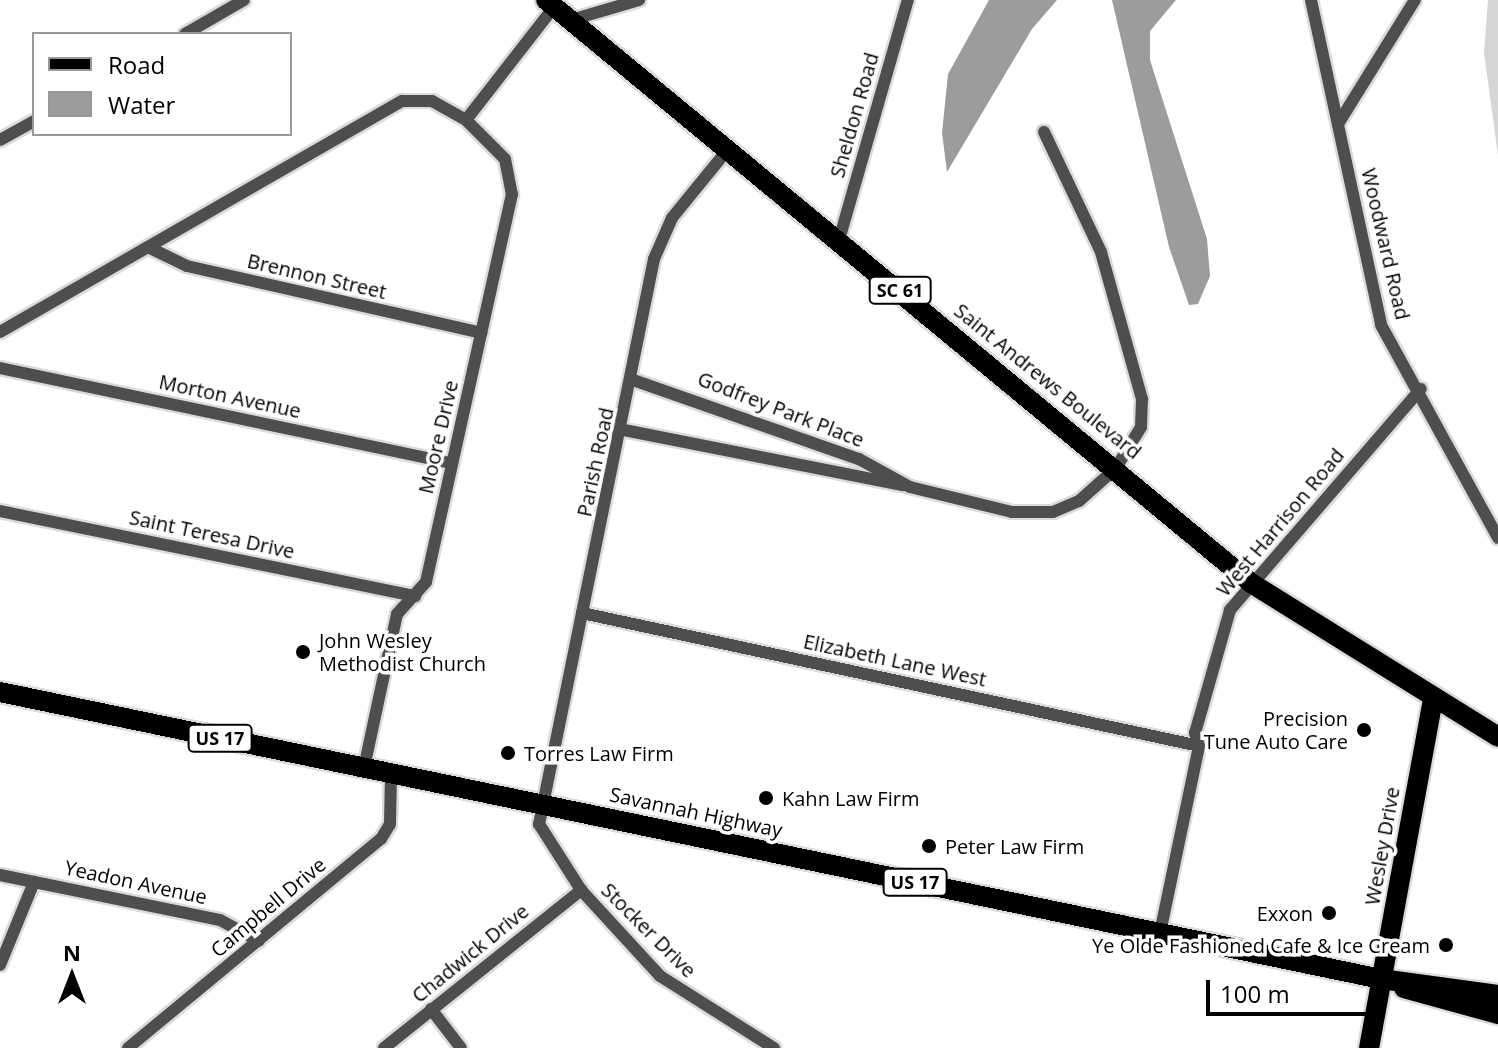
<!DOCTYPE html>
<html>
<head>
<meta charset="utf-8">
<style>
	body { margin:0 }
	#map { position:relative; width:1498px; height:1048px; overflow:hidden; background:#fff; font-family:"Open Sans",sans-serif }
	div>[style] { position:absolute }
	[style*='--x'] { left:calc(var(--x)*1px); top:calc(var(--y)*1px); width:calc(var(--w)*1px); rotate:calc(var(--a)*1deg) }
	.green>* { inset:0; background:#d5d5d5 }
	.water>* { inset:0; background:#9c9c9c }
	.roads { filter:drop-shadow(2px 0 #dbdbdb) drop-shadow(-2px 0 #dbdbdb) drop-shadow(0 2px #dbdbdb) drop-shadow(0 -2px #dbdbdb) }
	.minor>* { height:12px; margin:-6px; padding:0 6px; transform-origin:6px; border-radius:6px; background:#4e4e4e }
	.primary>* { height:20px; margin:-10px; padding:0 10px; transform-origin:10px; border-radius:10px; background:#000 }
	.trunk>* { height:20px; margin:-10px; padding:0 10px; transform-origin:10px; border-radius:10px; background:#000 }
	.dots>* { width:22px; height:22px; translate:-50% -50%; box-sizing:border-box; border:4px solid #fff; border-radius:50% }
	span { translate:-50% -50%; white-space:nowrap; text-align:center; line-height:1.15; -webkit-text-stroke:7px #fff; paint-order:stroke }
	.shield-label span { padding:2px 6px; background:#fff; border:2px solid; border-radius:6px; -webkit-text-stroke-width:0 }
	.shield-label { font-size:18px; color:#000; font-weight:700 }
	.street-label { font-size:20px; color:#000 }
	.poi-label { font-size:20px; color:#000 }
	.left { translate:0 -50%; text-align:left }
	.right { translate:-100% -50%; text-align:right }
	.legend { position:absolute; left:32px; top:32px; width:260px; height:104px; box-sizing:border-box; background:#fff; border:2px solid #999; margin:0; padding:10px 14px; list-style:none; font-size:24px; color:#000 }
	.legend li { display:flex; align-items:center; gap:16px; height:40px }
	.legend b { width:40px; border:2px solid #999 }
	.north { position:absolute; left:32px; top:936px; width:80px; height:80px; -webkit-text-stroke:6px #fff; paint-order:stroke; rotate:0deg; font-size:22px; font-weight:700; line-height:32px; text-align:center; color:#000 }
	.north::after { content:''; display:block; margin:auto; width:28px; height:36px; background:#000; clip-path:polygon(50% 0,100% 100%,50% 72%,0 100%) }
	.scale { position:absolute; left:1206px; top:980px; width:176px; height:36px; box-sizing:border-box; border:4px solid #000; border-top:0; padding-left:10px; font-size:24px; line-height:28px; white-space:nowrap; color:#000; -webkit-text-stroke:6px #fff; paint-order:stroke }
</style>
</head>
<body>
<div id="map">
	<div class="green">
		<div style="clip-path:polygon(1488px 0,1498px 0,1498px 155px,1484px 53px)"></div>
	</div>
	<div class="water">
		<div style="clip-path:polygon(989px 0,1057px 0,1032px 29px,947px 172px,942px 133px,948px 74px)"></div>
		<div style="clip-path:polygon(1112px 0,1176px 0,1150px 31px,1150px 60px,1207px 239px,1210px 276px,1198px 304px,1189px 305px,1169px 247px)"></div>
	</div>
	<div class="roads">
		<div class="minor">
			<div style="--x:1311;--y:0;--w:332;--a:77.8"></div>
			<div style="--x:1381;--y:325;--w:243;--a:61.2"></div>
			<div style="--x:571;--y:20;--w:71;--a:-16.4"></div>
			<div style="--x:185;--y:34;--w:68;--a:-30"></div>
			<div style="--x:466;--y:120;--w:143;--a:-52.1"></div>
			<div style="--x:1338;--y:124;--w:146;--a:-58.2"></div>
			<div style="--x:0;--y:140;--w:39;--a:-29"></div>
			<div style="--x:729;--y:148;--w:90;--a:129.2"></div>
			<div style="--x:672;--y:218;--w:45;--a:113.7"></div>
			<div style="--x:654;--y:259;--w:577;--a:101.5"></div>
			<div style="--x:539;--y:824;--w:78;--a:57.5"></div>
			<div style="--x:581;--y:890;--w:117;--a:47.4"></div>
			<div style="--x:660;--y:976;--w:135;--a:32.3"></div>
			<div style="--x:839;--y:240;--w:250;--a:-74"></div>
			<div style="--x:148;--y:247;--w:43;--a:26"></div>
			<div style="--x:187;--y:266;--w:302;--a:12.8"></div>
			<div style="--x:0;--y:332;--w:464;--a:-29.9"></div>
			<div style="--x:402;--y:101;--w:30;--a:0"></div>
			<div style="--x:432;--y:101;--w:39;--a:29"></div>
			<div style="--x:466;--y:120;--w:55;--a:45"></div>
			<div style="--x:505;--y:159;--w:36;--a:79"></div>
			<div style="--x:512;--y:194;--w:397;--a:102.5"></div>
			<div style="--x:426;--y:582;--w:43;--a:132.2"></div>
			<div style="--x:397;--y:614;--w:157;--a:102.1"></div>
			<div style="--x:0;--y:368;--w:462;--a:11.9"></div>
			<div style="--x:633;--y:380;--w:239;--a:19.3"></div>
			<div style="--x:859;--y:459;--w:58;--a:28.8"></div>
			<div style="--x:910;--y:487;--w:105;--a:13.8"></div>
			<div style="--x:1012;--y:512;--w:41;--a:0"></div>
			<div style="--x:1053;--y:512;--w:28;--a:-23"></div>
			<div style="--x:1079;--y:501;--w:50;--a:-41.7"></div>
			<div style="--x:1116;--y:468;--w:48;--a:-58.6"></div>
			<div style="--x:1141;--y:427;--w:28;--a:-88"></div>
			<div style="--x:1142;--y:399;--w:153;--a:-105.6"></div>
			<div style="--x:1101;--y:252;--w:133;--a:-115.4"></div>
			<div style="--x:624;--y:430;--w:284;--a:11.2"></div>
			<div style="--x:0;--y:511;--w:424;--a:11.6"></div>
			<div style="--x:582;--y:613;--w:631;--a:12.16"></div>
			<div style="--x:0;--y:875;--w:225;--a:11.6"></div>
			<div style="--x:220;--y:920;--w:44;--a:28.3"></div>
			<div style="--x:1160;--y:933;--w:191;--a:-78.2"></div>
			<div style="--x:1199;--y:746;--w:14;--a:-107"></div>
			<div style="--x:1195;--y:733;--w:128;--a:-74.1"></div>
			<div style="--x:1230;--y:610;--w:292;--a:-49.2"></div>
			<div style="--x:0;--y:965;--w:90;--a:-67.7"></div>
			<div style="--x:431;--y:1009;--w:49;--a:52.4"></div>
			<div style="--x:128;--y:1048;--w:328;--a:-39.6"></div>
			<div style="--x:381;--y:839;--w:17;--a:-59"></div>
			<div style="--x:390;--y:824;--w:51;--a:-88.9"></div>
			<div style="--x:384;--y:1048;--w:253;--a:-38.7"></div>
		</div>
		<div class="primary">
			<div style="--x:546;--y:0;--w:915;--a:39.59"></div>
			<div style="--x:1251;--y:583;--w:291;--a:31.9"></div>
			<div style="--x:1369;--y:1048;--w:355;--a:-79.6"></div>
		</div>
		<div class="trunk">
			<div style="--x:0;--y:692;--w:1411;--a:11.74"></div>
			<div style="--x:1381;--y:979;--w:118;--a:7.8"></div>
			<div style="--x:1404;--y:988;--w:98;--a:15.5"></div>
		</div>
	</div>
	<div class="dots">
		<div style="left:303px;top:652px;background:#000"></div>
		<div style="left:1364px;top:730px;background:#000"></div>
		<div style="left:508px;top:753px;background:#000"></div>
		<div style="left:766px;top:798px;background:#000"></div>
		<div style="left:929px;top:846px;background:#000"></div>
		<div style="left:1329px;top:913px;background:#000"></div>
		<div style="left:1446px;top:945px;background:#000"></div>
	</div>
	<div class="shield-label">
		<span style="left:900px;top:290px">SC 61</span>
		<span style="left:220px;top:738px">US 17</span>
		<span style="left:915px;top:882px">US 17</span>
	</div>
	<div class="street-label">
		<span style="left:854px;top:115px;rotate:-74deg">Sheldon Road</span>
		<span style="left:1386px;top:244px;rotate:77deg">Woodward Road</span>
		<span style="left:317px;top:276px;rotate:13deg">Brennon Street</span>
		<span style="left:1048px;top:381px;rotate:39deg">Saint Andrews Boulevard</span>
		<span style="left:230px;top:396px;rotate:12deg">Morton Avenue</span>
		<span style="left:781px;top:409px;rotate:21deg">Godfrey Park Place</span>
		<span style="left:438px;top:437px;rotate:-77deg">Moore Drive</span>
		<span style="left:595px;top:462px;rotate:-78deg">Parish Road</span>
		<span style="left:1280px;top:522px;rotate:-50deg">West Harrison Road</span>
		<span style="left:212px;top:534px;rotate:12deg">Saint Teresa Drive</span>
		<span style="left:895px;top:660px;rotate:12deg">Elizabeth Lane West</span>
		<span style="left:696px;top:812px;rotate:12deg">Savannah Highway</span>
		<span style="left:1382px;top:846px;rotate:-80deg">Wesley Drive</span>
		<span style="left:136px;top:882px;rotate:12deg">Yeadon Avenue</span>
		<span style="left:268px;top:907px;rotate:-40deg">Campbell Drive</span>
		<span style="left:649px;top:930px;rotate:45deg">Stocker Drive</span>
		<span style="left:470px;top:953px;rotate:-39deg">Chadwick Drive</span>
	</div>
	<div class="poi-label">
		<span class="left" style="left:319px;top:652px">John Wesley<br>Methodist Church</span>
		<span class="right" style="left:1348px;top:730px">Precision<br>Tune Auto Care</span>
		<span class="left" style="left:524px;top:753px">Torres Law Firm</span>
		<span class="left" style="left:782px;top:798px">Kahn Law Firm</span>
		<span class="left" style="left:945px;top:846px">Peter Law Firm</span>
		<span class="right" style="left:1313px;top:913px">Exxon</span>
		<span class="right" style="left:1430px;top:945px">Ye Olde Fashioned Cafe &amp; Ice Cream</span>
	</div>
	<ul class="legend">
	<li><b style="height:10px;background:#000"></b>Road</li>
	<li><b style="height:22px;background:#9c9c9c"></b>Water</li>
	</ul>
	<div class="north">N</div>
	<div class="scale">100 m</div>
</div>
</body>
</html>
